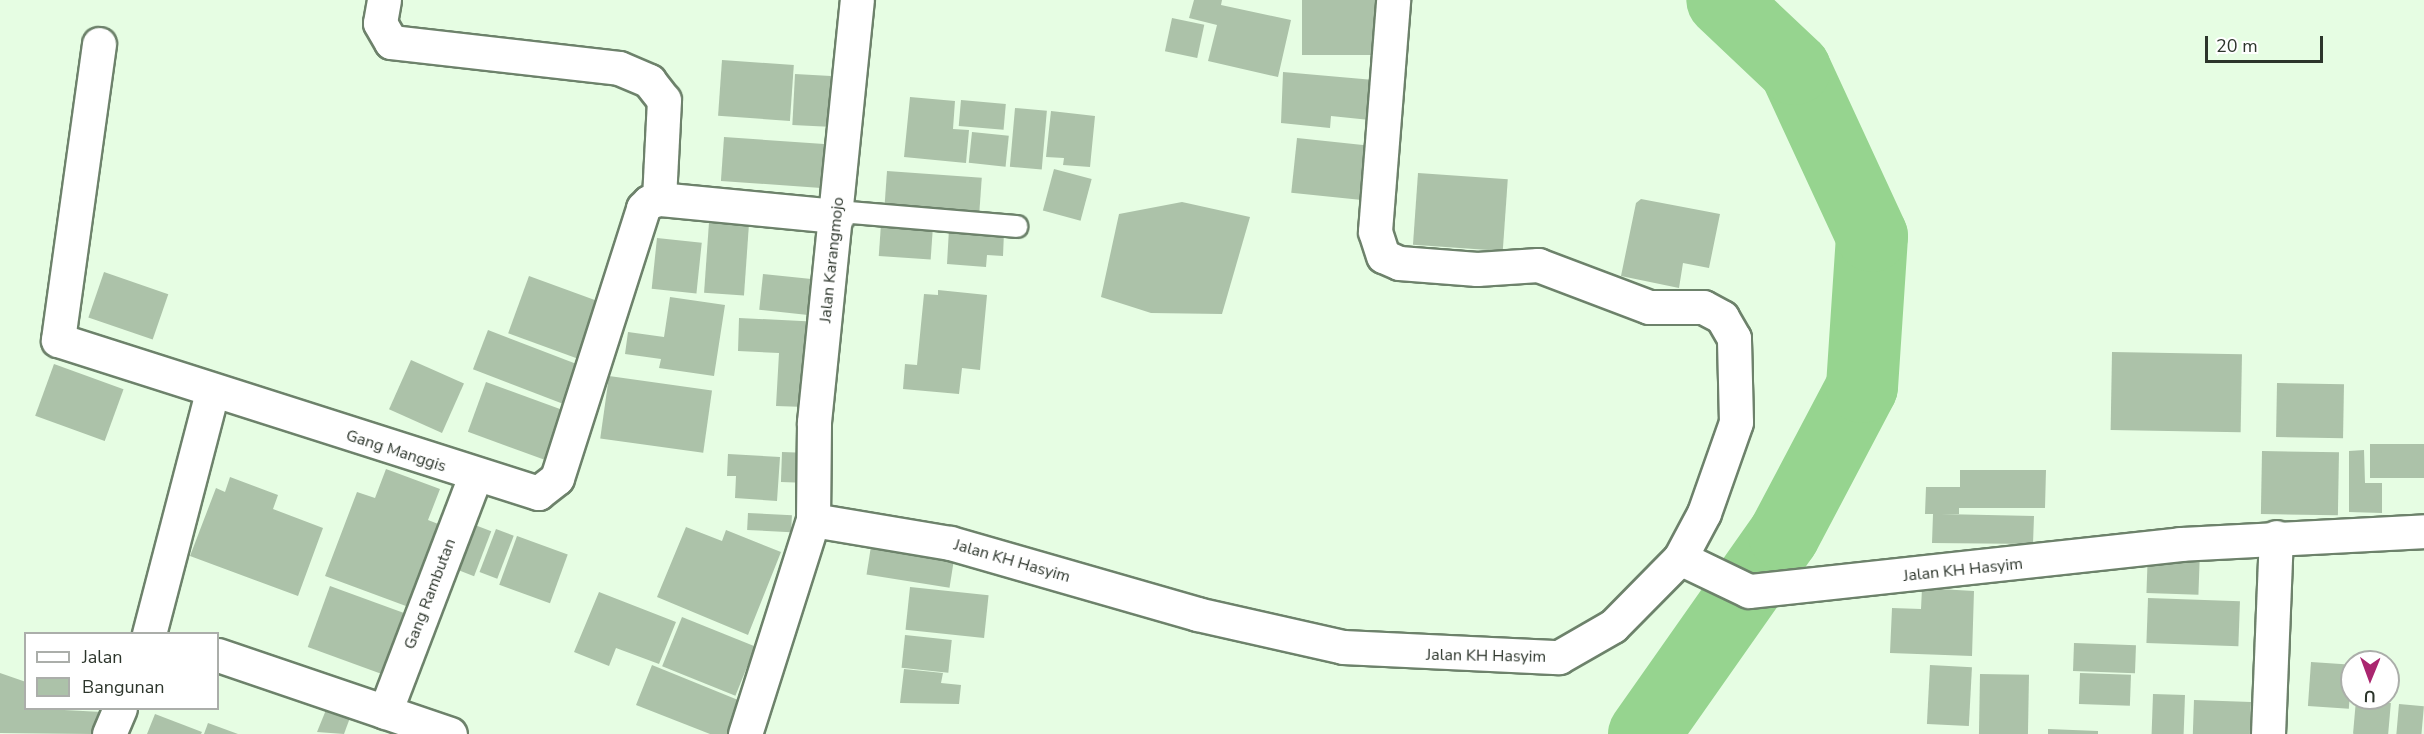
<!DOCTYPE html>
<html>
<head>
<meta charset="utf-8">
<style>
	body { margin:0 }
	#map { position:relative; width:2424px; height:734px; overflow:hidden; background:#e6fde3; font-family:"Nunito Sans",sans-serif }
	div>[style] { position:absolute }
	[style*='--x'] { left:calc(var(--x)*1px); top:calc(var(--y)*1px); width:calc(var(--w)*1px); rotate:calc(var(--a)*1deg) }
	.river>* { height:72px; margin:-36px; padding:0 36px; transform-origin:36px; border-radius:36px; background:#96d48f }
	.building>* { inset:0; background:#acc2a9; transform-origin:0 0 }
	.roads { filter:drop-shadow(2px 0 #6d826b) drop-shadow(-2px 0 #6d826b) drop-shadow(0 2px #6d826b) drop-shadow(0 -2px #6d826b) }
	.lane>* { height:21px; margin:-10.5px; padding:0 10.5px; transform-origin:10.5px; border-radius:10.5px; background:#fff }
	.street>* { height:33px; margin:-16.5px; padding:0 16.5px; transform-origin:16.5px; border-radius:16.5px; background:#fff }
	span { translate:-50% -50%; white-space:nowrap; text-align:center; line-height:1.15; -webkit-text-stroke:4.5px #fff; paint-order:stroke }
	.street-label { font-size:16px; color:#2c352b }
	.legend { position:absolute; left:24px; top:632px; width:195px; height:78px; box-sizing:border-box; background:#fff; border:2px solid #abaeaa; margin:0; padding:8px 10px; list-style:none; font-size:18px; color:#2c352b }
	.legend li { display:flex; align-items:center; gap:12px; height:30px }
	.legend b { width:30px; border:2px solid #abaeaa }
	.north { position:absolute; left:2340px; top:650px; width:60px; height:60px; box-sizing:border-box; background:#fff; border:2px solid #abaeaa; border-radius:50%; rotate:181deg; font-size:16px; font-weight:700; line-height:24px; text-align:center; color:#2c352b }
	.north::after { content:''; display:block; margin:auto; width:21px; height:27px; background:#aa266f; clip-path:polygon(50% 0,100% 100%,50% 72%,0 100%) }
	.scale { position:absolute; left:2205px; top:36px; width:118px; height:27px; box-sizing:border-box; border:3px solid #2c352b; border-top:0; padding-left:8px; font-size:18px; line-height:21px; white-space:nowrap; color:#2c352b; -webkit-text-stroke:4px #fff; paint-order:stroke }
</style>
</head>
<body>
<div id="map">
	<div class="river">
		<div style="--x:1644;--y:734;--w:243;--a:-54.9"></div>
		<div style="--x:1784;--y:535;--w:167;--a:-62.2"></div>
		<div style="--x:1862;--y:387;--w:151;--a:-86.2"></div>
		<div style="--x:1872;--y:236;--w:184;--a:-114.8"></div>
		<div style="--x:1795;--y:69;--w:100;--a:-136.6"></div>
	</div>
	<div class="building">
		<div style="clip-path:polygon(1194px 0,1222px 0,1221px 5px,1291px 20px,1278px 77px,1208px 61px,1217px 25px,1189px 18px)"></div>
		<div style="left:1302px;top:0;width:76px;height:55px"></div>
		<div style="left:1172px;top:18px;width:33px;height:34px;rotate:12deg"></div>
		<div style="left:722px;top:60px;width:72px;height:56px;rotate:4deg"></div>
		<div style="clip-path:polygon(1283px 72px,1374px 80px,1370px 120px,1331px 116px,1330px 128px,1281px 123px)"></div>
		<div style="left:795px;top:74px;width:36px;height:51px;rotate:3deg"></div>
		<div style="clip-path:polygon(910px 97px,955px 101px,953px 129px,969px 130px,966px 163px,904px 157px)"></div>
		<div style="left:961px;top:100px;width:45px;height:26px;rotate:5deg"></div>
		<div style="left:1015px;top:108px;width:32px;height:59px;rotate:5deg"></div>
		<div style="clip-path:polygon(1051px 111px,1095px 116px,1090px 167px,1063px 165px,1064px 158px,1046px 157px)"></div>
		<div style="left:972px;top:132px;width:37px;height:31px;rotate:6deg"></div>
		<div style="left:724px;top:137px;width:104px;height:44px;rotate:4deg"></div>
		<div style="left:1297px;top:138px;width:71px;height:55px;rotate:6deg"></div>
		<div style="left:1054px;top:169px;width:39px;height:43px;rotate:15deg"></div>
		<div style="left:887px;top:171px;width:95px;height:35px;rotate:4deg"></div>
		<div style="left:1418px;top:173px;width:90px;height:72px;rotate:4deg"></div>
		<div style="clip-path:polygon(1641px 199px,1720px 214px,1709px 268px,1683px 263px,1679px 288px,1621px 276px,1636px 203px)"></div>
		<div style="clip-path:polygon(1182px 202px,1250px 217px,1222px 314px,1151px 313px,1101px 297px,1119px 214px)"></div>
		<div style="left:710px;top:208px;width:40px;height:85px;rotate:4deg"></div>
		<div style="left:881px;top:224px;width:52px;height:32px;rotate:4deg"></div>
		<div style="clip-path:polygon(949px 229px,1004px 232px,1003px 256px,987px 255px,986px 267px,947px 264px)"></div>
		<div style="left:657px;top:238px;width:45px;height:51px;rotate:6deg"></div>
		<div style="left:104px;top:272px;width:68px;height:48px;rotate:19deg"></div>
		<div style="left:763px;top:274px;width:56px;height:36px;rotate:6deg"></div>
		<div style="left:529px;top:276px;width:78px;height:61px;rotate:20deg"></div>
		<div style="clip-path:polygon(938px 290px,987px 295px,980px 370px,962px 368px,959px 394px,903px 389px,905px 364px,917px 365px,924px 294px,938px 295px)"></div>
		<div style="clip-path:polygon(670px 297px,725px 305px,714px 376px,659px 368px,661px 359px,625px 354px,628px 332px,664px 337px)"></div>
		<div style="clip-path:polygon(739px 318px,821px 322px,805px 407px,776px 406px,779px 353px,738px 351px)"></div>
		<div style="left:488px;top:330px;width:99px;height:42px;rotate:21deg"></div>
		<div style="left:2112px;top:352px;width:130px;height:78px;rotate:1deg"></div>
		<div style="left:411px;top:360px;width:58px;height:54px;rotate:24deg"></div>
		<div style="left:54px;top:364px;width:74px;height:55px;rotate:20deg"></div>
		<div style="left:609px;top:376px;width:104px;height:63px;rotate:8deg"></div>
		<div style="left:486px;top:382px;width:86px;height:53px;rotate:20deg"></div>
		<div style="left:2277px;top:383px;width:67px;height:54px;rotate:1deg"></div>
		<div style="left:2370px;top:444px;width:54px;height:34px"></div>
		<div style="clip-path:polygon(2364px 450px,2365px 483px,2382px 483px,2382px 513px,2349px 512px,2349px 451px)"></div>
		<div style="left:2262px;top:451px;width:77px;height:63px;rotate:1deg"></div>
		<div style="left:782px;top:452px;width:28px;height:30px;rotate:2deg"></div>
		<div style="clip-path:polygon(728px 454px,780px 457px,777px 501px,735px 498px,736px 476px,727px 476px)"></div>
		<div style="clip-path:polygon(386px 469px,440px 489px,428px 520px,446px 527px,414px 609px,325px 576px,357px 492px,375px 498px)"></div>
		<div style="clip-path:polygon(1960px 470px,2046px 470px,2045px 508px,1959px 508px,1959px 514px,1941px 514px,2034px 516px,2033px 544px,1932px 543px,1933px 514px,1925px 514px,1926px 487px,1960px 487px)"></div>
		<div style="clip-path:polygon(230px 477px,278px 495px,273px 509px,323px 528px,298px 596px,190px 556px,216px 488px,225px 492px)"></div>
		<div style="left:748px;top:513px;width:44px;height:17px;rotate:3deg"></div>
		<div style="left:467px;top:522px;width:26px;height:48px;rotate:21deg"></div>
		<div style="clip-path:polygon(686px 527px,722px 541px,726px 530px,781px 552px,748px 635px,657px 597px)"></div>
		<div style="left:496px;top:529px;width:19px;height:46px;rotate:21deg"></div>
		<div style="left:517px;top:536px;width:54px;height:52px;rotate:20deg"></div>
		<div style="left:872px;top:540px;width:84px;height:35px;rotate:9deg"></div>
		<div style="left:2148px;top:549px;width:52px;height:44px;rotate:2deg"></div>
		<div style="left:330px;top:586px;width:86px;height:65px;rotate:20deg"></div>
		<div style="left:910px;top:587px;width:79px;height:43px;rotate:6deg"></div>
		<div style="clip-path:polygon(1922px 588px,1974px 591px,1972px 656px,1890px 653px,1892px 608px,1921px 609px)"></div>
		<div style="clip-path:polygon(599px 592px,676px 622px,659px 664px,616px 648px,609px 666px,574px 652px)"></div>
		<div style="left:2148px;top:598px;width:92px;height:45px;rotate:2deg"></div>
		<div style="left:682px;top:617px;width:79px;height:53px;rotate:22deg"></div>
		<div style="left:905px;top:635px;width:47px;height:33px;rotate:6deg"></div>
		<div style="left:2074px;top:643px;width:62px;height:28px;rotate:2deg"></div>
		<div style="left:2311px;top:662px;width:41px;height:44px;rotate:4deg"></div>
		<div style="clip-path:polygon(652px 665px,743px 702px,730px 734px,710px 734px,636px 705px)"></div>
		<div style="left:1930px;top:665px;width:42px;height:59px;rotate:3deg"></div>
		<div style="clip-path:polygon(904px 669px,943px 673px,941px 683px,961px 685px,959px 704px,900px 703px)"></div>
		<div style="clip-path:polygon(0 673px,26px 682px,26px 708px,102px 712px,93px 734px,0 733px)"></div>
		<div style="left:2080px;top:673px;width:51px;height:31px;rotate:2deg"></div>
		<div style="left:1980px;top:674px;width:49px;height:60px;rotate:1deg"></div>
		<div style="left:2153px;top:694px;width:32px;height:40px;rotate:2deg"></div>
		<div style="left:2194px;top:700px;width:57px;height:34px;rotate:2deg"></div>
		<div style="left:2356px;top:700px;width:35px;height:34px;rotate:5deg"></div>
		<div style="left:2399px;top:704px;width:25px;height:30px;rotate:5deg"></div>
		<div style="clip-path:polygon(328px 705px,351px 715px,344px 734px,317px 732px)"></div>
		<div style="clip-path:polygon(155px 714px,202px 732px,201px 734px,147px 734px)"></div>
		<div style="clip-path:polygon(208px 723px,238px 734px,204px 734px)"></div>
		<div style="clip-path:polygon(2048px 729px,2098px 731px,2098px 734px,2048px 734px)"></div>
	</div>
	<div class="roads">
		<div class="lane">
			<div style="--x:838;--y:211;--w:179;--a:4.8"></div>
		</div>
		<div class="street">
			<div style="--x:384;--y:0;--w:23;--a:100"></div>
			<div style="--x:380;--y:23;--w:22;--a:60"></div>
			<div style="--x:391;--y:42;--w:229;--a:6.5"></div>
			<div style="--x:619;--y:68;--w:33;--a:23"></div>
			<div style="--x:649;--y:81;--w:24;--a:52"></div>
			<div style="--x:664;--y:100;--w:99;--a:92.9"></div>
			<div style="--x:99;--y:44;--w:299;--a:97.9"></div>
			<div style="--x:58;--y:340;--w:504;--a:17.68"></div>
			<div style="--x:538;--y:493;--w:24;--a:-38"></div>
			<div style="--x:557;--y:478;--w:283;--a:-72.3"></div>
			<div style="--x:643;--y:208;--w:8;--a:-45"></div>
			<div style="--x:649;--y:202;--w:10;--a:-17"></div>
			<div style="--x:659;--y:199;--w:179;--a:5.5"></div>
			<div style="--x:813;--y:520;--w:139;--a:9.5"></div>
			<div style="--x:950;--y:543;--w:257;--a:16"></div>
			<div style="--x:1197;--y:614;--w:150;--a:12.7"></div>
			<div style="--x:1343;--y:647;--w:216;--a:2.7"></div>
			<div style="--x:1559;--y:657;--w:62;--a:-29.9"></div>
			<div style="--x:1613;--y:626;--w:95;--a:-45.4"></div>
			<div style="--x:1680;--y:558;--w:51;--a:-61.9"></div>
			<div style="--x:1704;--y:513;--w:96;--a:-70.6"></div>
			<div style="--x:1736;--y:422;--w:84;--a:-91.4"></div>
			<div style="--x:1734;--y:338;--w:24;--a:-120"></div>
			<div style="--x:1722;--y:317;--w:21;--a:-152"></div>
			<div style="--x:1703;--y:307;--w:54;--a:180"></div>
			<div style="--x:1649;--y:307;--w:119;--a:-159.3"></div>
			<div style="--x:1538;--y:265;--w:61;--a:176.2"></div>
			<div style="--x:1477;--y:269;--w:78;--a:-175.6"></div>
			<div style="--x:1399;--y:263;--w:17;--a:-156"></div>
			<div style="--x:1383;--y:256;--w:26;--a:-108"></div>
			<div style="--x:1375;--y:231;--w:232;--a:-85.5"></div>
			<div style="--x:1680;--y:558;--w:76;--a:25.6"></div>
			<div style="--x:1749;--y:591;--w:434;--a:-6.2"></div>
			<div style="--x:2180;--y:544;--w:244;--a:-3"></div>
			<div style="--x:149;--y:634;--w:250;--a:-75.4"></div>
			<div style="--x:218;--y:655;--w:245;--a:18.8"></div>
			<div style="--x:385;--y:712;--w:253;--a:-69.1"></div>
			<div style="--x:109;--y:734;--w:28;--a:-67"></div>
			<div style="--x:745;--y:734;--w:225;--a:-72.4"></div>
			<div style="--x:813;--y:520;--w:98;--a:-89.4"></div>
			<div style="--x:814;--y:422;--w:424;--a:-84.2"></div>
			<div style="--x:2268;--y:734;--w:197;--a:-87.7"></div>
		</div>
	</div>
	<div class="street-label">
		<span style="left:832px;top:260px;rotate:-84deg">Jalan Karangmojo</span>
		<span style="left:396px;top:451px;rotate:18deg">Gang Manggis</span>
		<span style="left:1012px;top:561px;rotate:16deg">Jalan KH Hasyim</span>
		<span style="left:1963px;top:570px;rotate:-6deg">Jalan KH Hasyim</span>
		<span style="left:430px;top:594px;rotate:-69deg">Gang Rambutan</span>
		<span style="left:1486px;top:656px;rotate:1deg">Jalan KH Hasyim</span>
	</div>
	<ul class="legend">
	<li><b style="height:8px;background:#fff"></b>Jalan</li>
	<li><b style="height:16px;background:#acc2a9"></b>Bangunan</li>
	</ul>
	<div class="north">U</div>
	<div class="scale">20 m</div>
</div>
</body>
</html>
